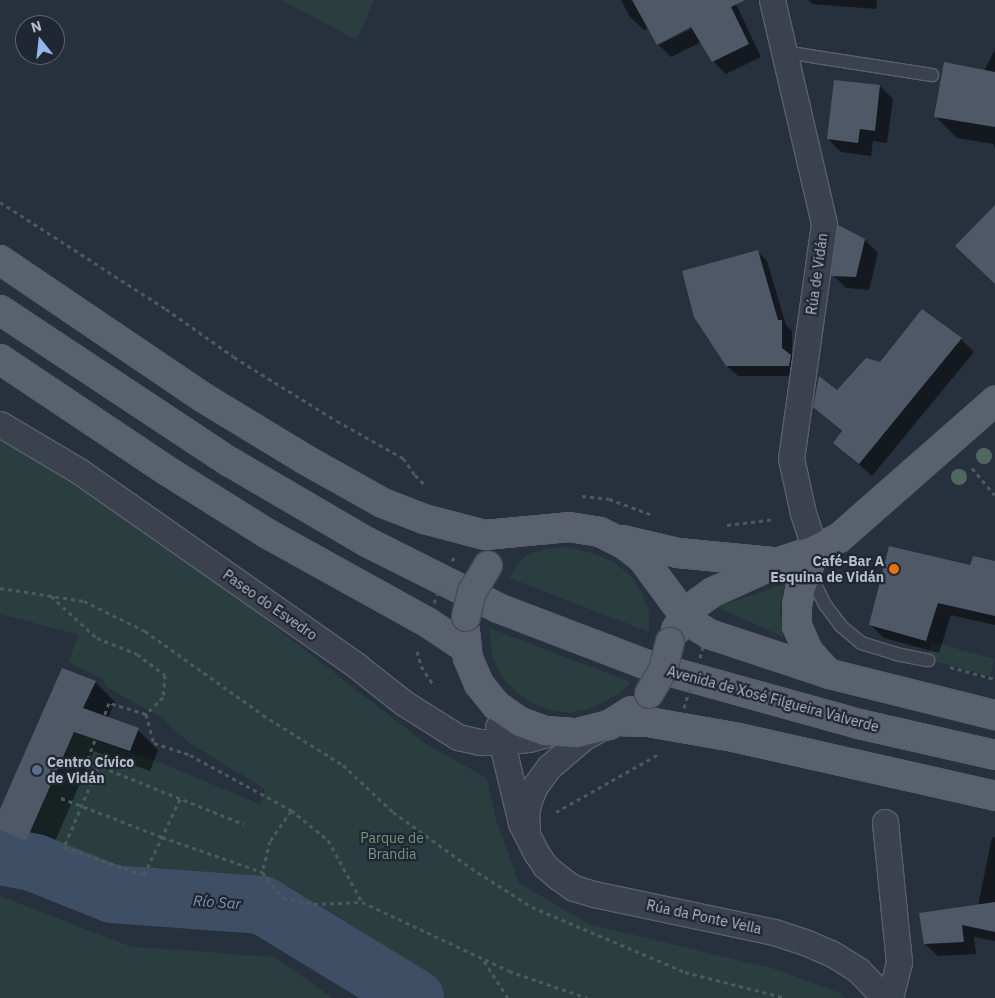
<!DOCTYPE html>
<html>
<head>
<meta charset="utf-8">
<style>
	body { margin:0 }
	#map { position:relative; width:995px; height:998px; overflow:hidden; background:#27303d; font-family:"IBM Plex Sans",sans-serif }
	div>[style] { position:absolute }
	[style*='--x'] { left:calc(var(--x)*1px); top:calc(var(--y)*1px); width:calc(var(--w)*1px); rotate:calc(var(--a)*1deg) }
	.green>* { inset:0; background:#2a3e3f; transform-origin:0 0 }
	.shadow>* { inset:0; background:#0007 }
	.river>* { height:58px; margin:-29px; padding:0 29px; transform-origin:29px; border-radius:29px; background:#3e4e65 }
	.building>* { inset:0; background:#4e5866 }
	.path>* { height:3px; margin-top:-1.5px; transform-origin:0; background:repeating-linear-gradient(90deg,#495b5d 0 4px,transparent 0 8px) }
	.roads { filter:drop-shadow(1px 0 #59606b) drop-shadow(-1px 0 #59606b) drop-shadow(0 1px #59606b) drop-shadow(0 -1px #59606b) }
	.lane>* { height:12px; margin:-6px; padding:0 6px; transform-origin:6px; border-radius:6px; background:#3b424e }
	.street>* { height:25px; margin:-12.5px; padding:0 12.5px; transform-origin:12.5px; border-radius:12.5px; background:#3b424e }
	.primary>* { height:28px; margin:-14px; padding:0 14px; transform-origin:14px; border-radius:14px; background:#59616d }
	.path-bridge>* { height:3px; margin-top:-1.5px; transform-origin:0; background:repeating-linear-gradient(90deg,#495b5d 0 4px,transparent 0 8px) }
	.bridges { filter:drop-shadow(1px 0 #444b57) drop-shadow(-1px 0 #444b57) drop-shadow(0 1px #444b57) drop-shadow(0 -1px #444b57) }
	.primary-bridge>* { height:28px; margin:-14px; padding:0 14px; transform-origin:14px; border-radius:14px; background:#59616d }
	.trees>* { width:16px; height:16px; margin:-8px; border-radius:50%; background:#4f695f }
	.dots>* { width:14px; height:14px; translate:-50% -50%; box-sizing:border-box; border:2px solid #202733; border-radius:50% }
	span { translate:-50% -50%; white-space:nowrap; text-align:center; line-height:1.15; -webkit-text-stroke:4.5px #202733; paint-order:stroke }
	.street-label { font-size:14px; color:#b7bec8 }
	.poi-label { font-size:14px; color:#b7bec8; font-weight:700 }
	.right { translate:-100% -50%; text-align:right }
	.left { translate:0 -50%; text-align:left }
	.park-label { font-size:14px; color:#70977a }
	.water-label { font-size:15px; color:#8194ad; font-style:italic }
	.north { position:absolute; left:15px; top:15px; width:50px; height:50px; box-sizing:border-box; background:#202733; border:1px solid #5c636f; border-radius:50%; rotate:344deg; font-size:14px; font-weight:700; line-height:20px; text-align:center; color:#b7bec8 }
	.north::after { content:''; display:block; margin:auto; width:18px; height:22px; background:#95b7ef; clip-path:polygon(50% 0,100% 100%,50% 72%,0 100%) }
</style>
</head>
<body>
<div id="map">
	<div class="green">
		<div style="clip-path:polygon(281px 0,374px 0,357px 40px)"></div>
		<div style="clip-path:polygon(0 441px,80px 484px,207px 574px,426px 744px,487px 778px,496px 820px,519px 883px,589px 924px,778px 970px,840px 993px,845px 998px,446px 998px,356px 947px,269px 894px,225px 895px,159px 867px,149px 884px,26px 841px,74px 732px,163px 764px,260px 804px,265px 789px,188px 742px,159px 716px,106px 687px,103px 679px,68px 662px,79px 635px,0 614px)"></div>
		<div style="clip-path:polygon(566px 547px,592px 553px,614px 562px,632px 577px,642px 593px,649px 612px,649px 632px,509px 578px,517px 564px,527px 555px,543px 549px)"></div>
		<div style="clip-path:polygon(785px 584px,780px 608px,783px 637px,717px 607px)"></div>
		<div style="clip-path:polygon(489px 628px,631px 682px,621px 693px,589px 709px,569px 713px,549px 710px,530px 702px,514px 690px,501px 675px,493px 659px)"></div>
		<div style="left:932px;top:642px;width:65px;height:18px;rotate:15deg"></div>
		<div style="clip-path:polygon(0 896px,129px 946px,274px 957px,333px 998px,0 998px)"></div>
	</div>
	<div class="shadow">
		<div style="clip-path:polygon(evenodd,621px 0,734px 0,761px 57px,726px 74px,713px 61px,701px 42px,671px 57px,658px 44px,649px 28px,644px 30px,630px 17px,621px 0,696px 23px,697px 26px,660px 44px,660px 42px,696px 23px)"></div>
		<div style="clip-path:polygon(808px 0,877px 0,876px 9px,812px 4px)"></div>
		<div style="clip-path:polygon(994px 51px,995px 52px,995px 148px,993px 144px,957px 138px,935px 116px,984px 71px)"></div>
		<div style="clip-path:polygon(835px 81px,880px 86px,893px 99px,887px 143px,873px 141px,871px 156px,841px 152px,828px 139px)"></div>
		<div style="clip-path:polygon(865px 240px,878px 253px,869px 290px,846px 288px,833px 275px)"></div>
		<div style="clip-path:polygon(757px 251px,767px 261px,786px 325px,792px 331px,792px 357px,801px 366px,799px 376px,738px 376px,727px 366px)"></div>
		<div style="clip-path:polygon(961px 339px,974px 352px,872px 476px,835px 443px,843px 433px,814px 407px,881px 363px)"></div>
		<div style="clip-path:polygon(995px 562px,995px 625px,951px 615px,939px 653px,884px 638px,870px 625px)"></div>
		<div style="clip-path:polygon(95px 682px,115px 702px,108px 718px,138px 730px,158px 750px,150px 771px,94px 751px,47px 860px,14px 846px,0 832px,0 813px)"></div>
		<div style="clip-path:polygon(992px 837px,995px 838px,995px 941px,974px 937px,976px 954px,938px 956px,925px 944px,978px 906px)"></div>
	</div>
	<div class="river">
		<div style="--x:0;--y:856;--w:36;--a:11"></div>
		<div style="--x:35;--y:863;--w:83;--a:21.9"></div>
		<div style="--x:112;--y:894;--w:150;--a:4.2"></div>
		<div style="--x:262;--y:905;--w:179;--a:31.3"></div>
	</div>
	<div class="building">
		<div style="clip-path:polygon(632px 0,745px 0,731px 7px,749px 44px,712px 62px,691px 27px,657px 45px)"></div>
		<div style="clip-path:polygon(944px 62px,995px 72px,995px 127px,934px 117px)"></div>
		<div style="clip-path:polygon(834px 80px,880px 85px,875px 131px,860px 129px,858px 143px,827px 139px)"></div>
		<div style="clip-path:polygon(995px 205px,995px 284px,955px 246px)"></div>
		<div style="clip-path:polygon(838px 225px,865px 239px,856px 277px,831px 276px)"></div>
		<div style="clip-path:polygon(758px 250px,778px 320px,782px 320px,782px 348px,791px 355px,789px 366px,726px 366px,694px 317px,682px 271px)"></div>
		<div style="clip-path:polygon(922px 309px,962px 338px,859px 464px,833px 443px,842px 431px,813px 407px,819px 376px,837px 390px,866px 358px,880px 362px)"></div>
		<div style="clip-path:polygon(889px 546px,970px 565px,973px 556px,995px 561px,995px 616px,938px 603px,926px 641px,869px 625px)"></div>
		<div style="clip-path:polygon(62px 668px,96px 681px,83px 708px,139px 728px,130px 751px,74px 732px,26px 841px,0 830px,0 809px)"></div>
		<div style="clip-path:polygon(995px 902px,995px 932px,962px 925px,964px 942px,924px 944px,919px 913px)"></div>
	</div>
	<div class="path">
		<div style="--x:0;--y:202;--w:197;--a:32.8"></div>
		<div style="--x:166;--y:309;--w:83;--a:35.2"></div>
		<div style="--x:234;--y:357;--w:121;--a:31.9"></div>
		<div style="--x:337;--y:421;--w:76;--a:29.3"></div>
		<div style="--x:403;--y:458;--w:21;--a:55"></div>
		<div style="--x:415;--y:475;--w:16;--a:45"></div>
		<div style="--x:972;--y:468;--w:35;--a:50"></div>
		<div style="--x:582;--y:496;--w:27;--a:6"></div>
		<div style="--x:609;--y:499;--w:44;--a:20.1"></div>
		<div style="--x:727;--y:525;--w:48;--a:-7.1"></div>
		<div style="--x:0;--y:588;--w:85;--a:8.8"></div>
		<div style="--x:84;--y:601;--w:68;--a:26.2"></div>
		<div style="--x:145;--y:631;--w:145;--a:35.4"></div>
		<div style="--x:263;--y:715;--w:94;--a:32"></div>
		<div style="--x:343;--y:765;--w:69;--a:43.2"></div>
		<div style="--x:393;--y:812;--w:96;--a:35.7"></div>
		<div style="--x:471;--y:868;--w:72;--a:32.6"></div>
		<div style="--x:532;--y:907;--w:166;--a:23"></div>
		<div style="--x:685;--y:972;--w:104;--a:14.4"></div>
		<div style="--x:51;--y:596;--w:62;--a:42.4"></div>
		<div style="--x:97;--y:638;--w:43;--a:21.8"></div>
		<div style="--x:137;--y:654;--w:35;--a:37"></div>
		<div style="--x:165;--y:675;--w:22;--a:95"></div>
		<div style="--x:163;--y:697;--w:24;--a:135"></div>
		<div style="--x:417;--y:651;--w:16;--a:75"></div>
		<div style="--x:421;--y:666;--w:24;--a:57"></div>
		<div style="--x:950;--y:667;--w:47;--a:14.9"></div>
		<div style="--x:146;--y:714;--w:30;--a:75"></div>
		<div style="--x:154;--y:743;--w:38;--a:18"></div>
		<div style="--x:190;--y:755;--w:115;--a:28.6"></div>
		<div style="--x:291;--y:810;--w:48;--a:39"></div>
		<div style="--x:328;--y:840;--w:71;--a:61.3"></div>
		<div style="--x:362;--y:902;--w:162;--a:25.1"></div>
		<div style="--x:509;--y:971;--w:83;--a:18.9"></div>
		<div style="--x:146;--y:714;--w:39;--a:-163"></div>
		<div style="--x:109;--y:703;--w:62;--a:110.8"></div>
		<div style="--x:87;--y:761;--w:169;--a:21.9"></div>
		<div style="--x:98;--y:767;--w:87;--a:113"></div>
		<div style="--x:64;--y:847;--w:85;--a:19.3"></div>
		<div style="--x:144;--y:875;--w:84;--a:-64.7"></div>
		<div style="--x:61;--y:798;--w:108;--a:21.1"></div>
		<div style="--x:162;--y:837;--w:106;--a:19.3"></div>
		<div style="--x:291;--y:811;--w:37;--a:125"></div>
		<div style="--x:270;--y:841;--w:32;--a:104"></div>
		<div style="--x:262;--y:872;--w:33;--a:51"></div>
		<div style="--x:283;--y:898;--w:32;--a:11"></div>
		<div style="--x:314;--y:904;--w:48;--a:-2.4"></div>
		<div style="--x:556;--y:812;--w:116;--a:-29.4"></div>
		<div style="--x:484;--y:961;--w:44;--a:57"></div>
	</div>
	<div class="roads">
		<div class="lane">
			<div style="--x:785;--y:52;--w:149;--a:8.9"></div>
			<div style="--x:809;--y:573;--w:37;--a:63"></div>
			<div style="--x:826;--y:606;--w:25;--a:53"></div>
			<div style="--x:841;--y:626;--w:26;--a:40"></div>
			<div style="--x:861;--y:643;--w:37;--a:17"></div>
			<div style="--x:896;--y:654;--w:33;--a:11"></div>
		</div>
		<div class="street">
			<div style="--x:772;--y:0;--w:230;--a:76.9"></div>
			<div style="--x:824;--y:224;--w:236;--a:98"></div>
			<div style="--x:791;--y:458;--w:56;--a:77.7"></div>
			<div style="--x:803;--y:513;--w:39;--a:72"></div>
			<div style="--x:0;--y:424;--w:92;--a:30.7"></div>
			<div style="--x:79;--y:471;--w:340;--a:35"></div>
			<div style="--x:357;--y:666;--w:60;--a:38.2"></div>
			<div style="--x:404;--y:703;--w:64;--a:32.2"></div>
			<div style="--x:458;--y:737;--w:23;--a:13"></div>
			<div style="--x:480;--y:742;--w:23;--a:0"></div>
			<div style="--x:503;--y:742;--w:26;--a:-7"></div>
			<div style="--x:529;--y:739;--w:25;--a:-16"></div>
			<div style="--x:498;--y:727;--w:99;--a:76.5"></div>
			<div style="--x:521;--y:823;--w:31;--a:63"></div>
			<div style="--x:535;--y:851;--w:18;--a:56"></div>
			<div style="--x:545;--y:866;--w:17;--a:40"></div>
			<div style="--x:558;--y:877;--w:19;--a:35"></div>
			<div style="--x:574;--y:888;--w:21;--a:17"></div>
			<div style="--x:594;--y:894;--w:184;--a:11.9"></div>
			<div style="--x:774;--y:932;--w:35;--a:18"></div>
			<div style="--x:807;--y:943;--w:26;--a:23"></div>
			<div style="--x:831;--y:953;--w:32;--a:32"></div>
			<div style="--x:858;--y:970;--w:39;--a:46"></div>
			<div style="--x:885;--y:822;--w:141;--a:84.3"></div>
			<div style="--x:899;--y:962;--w:37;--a:104"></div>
			<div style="--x:527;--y:827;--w:13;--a:-94"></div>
			<div style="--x:526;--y:814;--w:14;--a:-78"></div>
			<div style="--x:529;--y:800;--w:15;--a:-67"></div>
			<div style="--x:535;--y:786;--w:24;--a:-54"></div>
			<div style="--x:549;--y:767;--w:46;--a:-40.6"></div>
			<div style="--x:584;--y:737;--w:19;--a:-28"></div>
		</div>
		<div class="primary">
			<div style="--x:0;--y:260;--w:246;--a:34.1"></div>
			<div style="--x:204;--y:398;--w:119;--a:31.3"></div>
			<div style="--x:306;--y:460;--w:88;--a:29.2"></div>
			<div style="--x:383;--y:503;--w:44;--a:21.3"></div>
			<div style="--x:424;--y:519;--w:63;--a:14.7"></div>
			<div style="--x:485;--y:535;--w:84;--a:-5.4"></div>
			<div style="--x:569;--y:527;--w:31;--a:9"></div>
			<div style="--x:600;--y:532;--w:27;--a:27"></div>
			<div style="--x:624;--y:544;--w:23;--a:38"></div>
			<div style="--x:642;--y:558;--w:57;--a:53.5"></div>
			<div style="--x:676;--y:604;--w:32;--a:46"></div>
			<div style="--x:698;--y:627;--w:13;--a:32"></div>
			<div style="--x:709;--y:634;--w:127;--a:18.3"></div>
			<div style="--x:830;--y:674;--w:170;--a:14"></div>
			<div style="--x:0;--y:310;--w:276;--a:33.5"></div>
			<div style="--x:230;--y:462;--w:159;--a:30.3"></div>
			<div style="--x:367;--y:542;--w:147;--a:26.7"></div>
			<div style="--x:498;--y:608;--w:163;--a:20.9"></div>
			<div style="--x:650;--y:666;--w:217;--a:15.5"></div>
			<div style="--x:859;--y:724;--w:139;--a:12.8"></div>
			<div style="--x:0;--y:359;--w:203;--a:33.8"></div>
			<div style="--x:169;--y:472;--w:117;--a:32.1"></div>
			<div style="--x:268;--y:534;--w:182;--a:29"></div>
			<div style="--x:427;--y:622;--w:47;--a:33.7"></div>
			<div style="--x:622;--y:540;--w:57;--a:13.1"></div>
			<div style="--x:678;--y:553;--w:94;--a:5.5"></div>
			<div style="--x:815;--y:550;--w:43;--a:110.6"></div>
			<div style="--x:800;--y:590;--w:15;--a:101"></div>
			<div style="--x:797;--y:605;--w:21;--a:90"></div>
			<div style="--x:797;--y:626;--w:27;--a:66"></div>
			<div style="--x:808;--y:651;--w:30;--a:48"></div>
			<div style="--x:676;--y:630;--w:23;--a:-59"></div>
			<div style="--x:688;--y:610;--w:31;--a:-36"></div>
			<div style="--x:713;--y:592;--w:72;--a:-24.4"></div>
			<div style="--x:779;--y:562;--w:38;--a:-18"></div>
			<div style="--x:815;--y:550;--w:27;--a:-27"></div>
			<div style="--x:839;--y:538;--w:208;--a:-41.3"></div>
			<div style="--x:465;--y:631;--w:27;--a:84"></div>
			<div style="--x:468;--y:658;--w:28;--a:67"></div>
			<div style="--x:479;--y:684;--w:28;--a:51"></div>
			<div style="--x:497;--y:706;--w:28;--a:35"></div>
			<div style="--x:520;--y:722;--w:27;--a:20"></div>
			<div style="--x:545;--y:731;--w:32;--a:4"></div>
			<div style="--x:577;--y:733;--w:33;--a:-14"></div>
			<div style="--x:609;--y:725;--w:26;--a:-32"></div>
			<div style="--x:617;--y:721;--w:31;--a:2"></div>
			<div style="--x:648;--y:722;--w:87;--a:9.9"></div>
			<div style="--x:734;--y:737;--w:268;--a:12.7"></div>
		</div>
	</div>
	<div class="path-bridge">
		<div style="--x:452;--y:561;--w:8;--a:-60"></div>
		<div style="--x:434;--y:603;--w:17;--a:-69"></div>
		<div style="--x:700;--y:658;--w:11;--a:-75"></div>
		<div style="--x:684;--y:708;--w:24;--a:-73"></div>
	</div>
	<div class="bridges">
		<div class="primary-bridge">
			<div style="--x:466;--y:617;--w:26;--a:-77"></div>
			<div style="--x:472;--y:592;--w:31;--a:-59"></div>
			<div style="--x:649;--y:694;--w:28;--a:-60"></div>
			<div style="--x:663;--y:670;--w:29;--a:-76"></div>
		</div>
	</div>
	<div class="trees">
		<div style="left:984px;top:456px"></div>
		<div style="left:959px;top:477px"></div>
	</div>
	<div class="dots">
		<div style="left:894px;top:569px;background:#e8710a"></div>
		<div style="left:37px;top:770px;background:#5c6f8a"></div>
	</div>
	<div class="street-label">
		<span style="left:817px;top:274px;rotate:-82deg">Rúa de Vidán</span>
		<span style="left:270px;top:605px;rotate:35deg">Paseo do Esvedro</span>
		<span style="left:773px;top:699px;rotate:15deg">Avenida de Xosé Filgueira Valverde</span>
		<span style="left:704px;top:917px;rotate:12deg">Rúa da Ponte Vella</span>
	</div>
	<div class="poi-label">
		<span class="right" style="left:884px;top:569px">Café-Bar A<br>Esquina de Vidán</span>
		<span class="left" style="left:47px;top:770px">Centro Cívico<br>de Vidán</span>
	</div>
	<div class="park-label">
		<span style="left:392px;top:846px">Parque de<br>Brandia</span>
	</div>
	<div class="water-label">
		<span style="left:217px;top:902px;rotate:4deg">Río Sar</span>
	</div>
	<div class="north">N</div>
</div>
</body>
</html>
